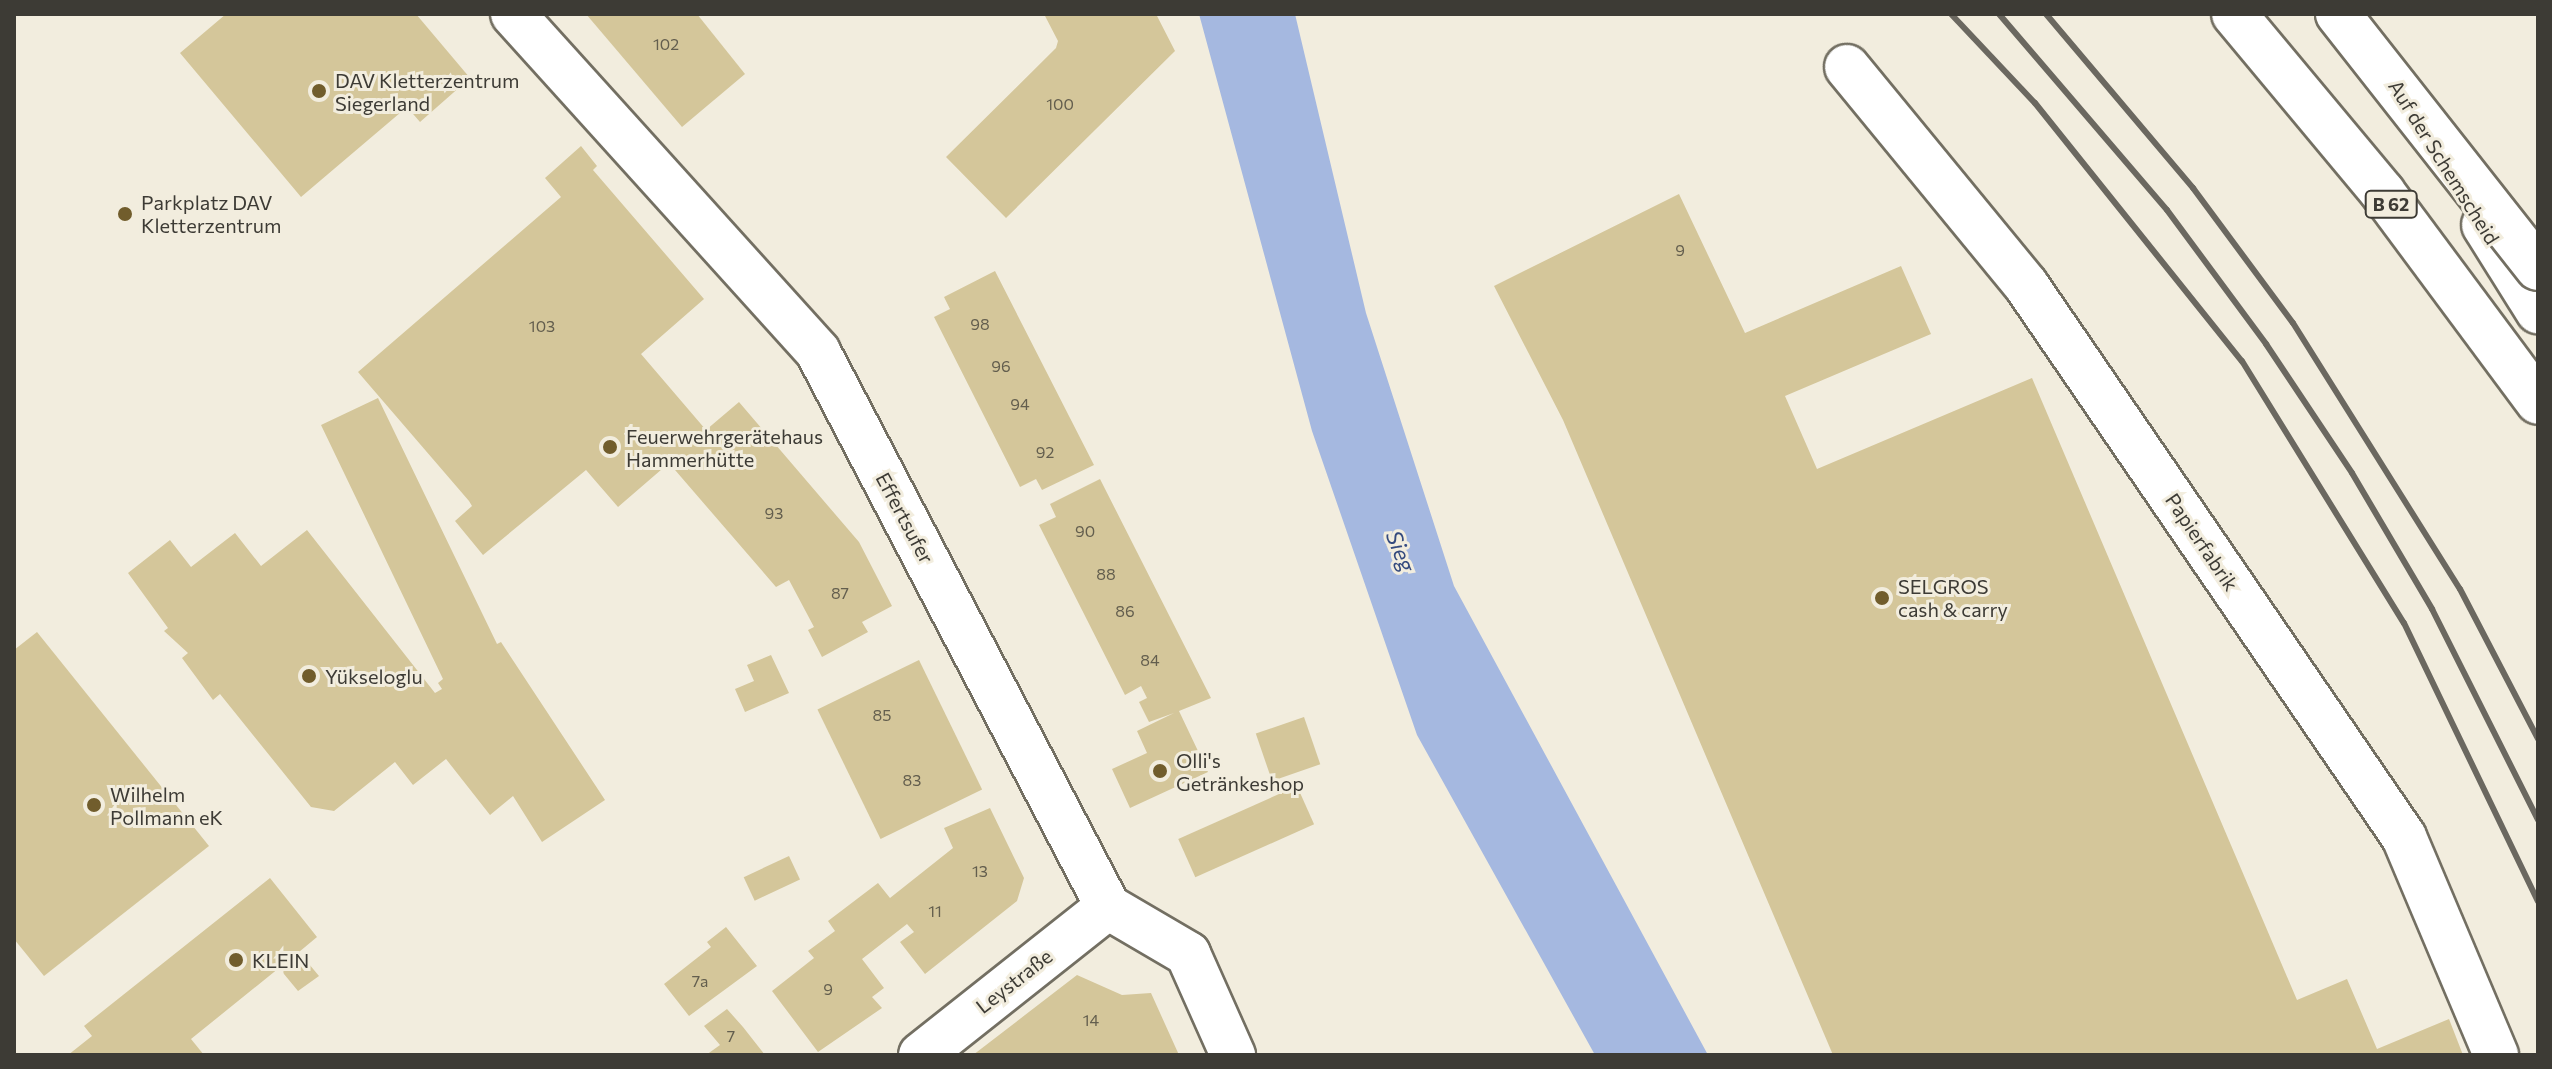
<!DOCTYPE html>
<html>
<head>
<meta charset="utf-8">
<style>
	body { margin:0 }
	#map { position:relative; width:2552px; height:1069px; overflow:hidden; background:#f2edde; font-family:Commissioner,sans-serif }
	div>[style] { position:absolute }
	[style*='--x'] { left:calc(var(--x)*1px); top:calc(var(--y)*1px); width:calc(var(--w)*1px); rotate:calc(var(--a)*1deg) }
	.water>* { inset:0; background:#a5b8e0 }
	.building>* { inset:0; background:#d4c69a; transform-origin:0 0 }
	.roads { filter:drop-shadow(2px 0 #736f62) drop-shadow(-2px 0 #736f62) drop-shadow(0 2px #736f62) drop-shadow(0 -2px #736f62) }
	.minor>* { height:44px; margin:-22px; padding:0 22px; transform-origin:22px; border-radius:22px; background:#fff }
	.highway>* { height:44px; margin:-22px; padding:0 22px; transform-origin:22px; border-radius:22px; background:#fff }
	.rail>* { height:6px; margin:-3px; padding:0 3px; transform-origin:3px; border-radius:3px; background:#6b6860 }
	.bridges { filter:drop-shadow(2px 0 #736f62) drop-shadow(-2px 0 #736f62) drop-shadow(0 2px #736f62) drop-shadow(0 -2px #736f62) }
	.highway-bridge>* { height:44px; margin:-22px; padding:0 22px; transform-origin:22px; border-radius:22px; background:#fff }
	.dots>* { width:22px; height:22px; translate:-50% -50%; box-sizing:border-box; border:4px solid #f2edde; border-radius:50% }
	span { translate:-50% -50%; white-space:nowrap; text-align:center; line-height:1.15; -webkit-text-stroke:6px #f2edde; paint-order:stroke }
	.number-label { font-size:16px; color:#635e4e }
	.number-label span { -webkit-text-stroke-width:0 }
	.shield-label span { padding:2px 6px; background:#f2edde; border:2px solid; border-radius:6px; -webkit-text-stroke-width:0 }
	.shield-label { font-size:18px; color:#3d3b35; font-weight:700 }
	.poi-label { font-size:20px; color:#3d3b35 }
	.left { translate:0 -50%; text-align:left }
	.street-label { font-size:20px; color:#3d3b35 }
	.water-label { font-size:22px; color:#344a7e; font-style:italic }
	.frame { position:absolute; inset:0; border:16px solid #3d3b35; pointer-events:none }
</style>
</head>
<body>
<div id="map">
	<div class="water">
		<div style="clip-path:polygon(1199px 14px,1295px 14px,1366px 313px,1454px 586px,1708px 1055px,1595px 1055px,1417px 735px,1312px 431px)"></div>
	</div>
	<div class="building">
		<div style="clip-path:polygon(226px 14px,416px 14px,470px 78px,420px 122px,407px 107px,301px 197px,180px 53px)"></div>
		<div style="clip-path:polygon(586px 14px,697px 14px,745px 74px,682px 127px)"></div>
		<div style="clip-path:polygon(1044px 14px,1156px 14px,1175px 51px,1006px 218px,946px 157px,1056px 48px,1058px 41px)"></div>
		<div style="clip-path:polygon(581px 146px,597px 166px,593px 170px,704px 299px,641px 354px,706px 430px,739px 402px,859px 542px,892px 606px,862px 622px,868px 632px,822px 657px,808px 630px,814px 627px,789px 580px,776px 587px,669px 463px,618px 507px,586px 470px,483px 555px,455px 521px,472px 506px,469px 501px,358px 372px,561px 197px,545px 178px)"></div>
		<div style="clip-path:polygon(1679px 194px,1745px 333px,1901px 266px,1931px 334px,1785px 396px,1817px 469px,2032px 378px,2297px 1000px,2347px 979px,2377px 1049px,2449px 1019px,2463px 1055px,1833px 1055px,1563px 420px,1494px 286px)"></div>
		<div style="clip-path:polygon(995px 271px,1094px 465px,1042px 490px,1036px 479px,1020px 487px,934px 317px,950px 309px,944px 297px)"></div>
		<div style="clip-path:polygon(378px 398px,497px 644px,501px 642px,605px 800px,542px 842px,513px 796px,490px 815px,446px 759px,413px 785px,395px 762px,334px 811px,311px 807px,220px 694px,213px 700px,182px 658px,188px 653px,164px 631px,168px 628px,128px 573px,170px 540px,191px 567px,235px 533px,261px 566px,307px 530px,435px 693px,442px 689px,438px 683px,443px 679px,321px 425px)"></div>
		<div style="clip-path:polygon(1100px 479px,1211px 698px,1179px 711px,1208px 772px,1130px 808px,1112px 769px,1147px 753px,1137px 731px,1174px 713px,1149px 722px,1139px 702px,1147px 698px,1141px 686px,1125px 695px,1039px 525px,1056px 517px,1050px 504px)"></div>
		<div style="clip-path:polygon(37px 632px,209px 846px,44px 976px,14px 939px,14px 650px)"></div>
		<div style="clip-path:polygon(771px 655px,789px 693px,745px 712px,735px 689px,754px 681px,747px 665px)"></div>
		<div style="left:919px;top:660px;width:144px;height:113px;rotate:64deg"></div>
		<div style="left:1304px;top:717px;width:50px;height:51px;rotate:71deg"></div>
		<div style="left:1297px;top:786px;width:42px;height:130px;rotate:66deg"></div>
		<div style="clip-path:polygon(990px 808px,1024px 878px,1017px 901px,925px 974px,900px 942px,914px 932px,907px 924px,862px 959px,884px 988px,872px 997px,882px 1008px,818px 1052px,772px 991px,814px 958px,808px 951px,835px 931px,828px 921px,878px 883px,890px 898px,953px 848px,944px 828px)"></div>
		<div style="left:789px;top:856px;width:26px;height:50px;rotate:65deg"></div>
		<div style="clip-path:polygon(270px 878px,317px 937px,299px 952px,319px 976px,298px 991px,279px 968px,191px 1039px,204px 1055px,68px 1055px,92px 1036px,84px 1026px)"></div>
		<div style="clip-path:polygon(726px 927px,757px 966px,689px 1016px,664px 984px,711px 947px,707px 942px)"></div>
		<div style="clip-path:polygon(1077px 975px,1122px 995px,1151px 993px,1179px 1055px,973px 1055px)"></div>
		<div style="clip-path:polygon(727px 1009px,743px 1027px,765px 1055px,706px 1055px,720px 1045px,704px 1026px)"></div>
	</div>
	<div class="roads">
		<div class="minor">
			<div style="--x:513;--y:14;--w:455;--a:47.9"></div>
			<div style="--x:818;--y:352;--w:626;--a:62.41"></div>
			<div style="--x:1108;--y:907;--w:93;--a:30.4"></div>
			<div style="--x:1188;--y:954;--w:111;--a:66"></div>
			<div style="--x:1847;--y:67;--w:282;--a:50.6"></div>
			<div style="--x:2026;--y:285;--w:669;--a:55.6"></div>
			<div style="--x:2404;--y:837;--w:237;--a:67.1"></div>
			<div style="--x:2484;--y:225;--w:102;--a:57.9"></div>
			<div style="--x:921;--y:1055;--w:238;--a:-38.4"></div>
		</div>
		<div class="highway">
			<div style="--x:2234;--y:14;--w:233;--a:50.2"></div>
			<div style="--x:2383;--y:193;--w:260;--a:53.4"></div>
		</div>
	</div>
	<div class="rail">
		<div style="--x:1951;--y:14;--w:122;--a:46.7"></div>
		<div style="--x:2035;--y:103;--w:331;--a:51.3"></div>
		<div style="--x:2242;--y:361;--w:308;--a:58.3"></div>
		<div style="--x:2404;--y:623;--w:309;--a:64.3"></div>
		<div style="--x:1999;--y:14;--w:258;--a:49.4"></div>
		<div style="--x:2167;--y:210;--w:167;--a:53.5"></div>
		<div style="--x:2266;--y:344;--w:155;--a:56.3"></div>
		<div style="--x:2352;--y:473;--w:158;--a:59.5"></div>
		<div style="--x:2432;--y:609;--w:236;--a:63.3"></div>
		<div style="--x:2046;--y:14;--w:228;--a:49.8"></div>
		<div style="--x:2193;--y:188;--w:168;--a:53.5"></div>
		<div style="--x:2293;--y:323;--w:314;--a:57.9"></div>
		<div style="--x:2460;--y:589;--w:169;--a:62.5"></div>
	</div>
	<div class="bridges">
		<div class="highway-bridge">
			<div style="--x:2338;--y:14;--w:323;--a:51.8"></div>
		</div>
	</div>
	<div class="dots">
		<div style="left:319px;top:91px;background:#715d2c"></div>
		<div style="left:125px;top:214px;background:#715d2c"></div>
		<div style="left:610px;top:447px;background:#715d2c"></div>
		<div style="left:1882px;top:598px;background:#715d2c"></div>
		<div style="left:309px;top:676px;background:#715d2c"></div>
		<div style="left:1160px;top:771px;background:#715d2c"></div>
		<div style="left:94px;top:805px;background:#715d2c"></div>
		<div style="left:236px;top:960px;background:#715d2c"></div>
	</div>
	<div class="number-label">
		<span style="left:666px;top:44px">102</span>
		<span style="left:1060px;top:104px">100</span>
		<span style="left:1680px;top:250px">9</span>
		<span style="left:980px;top:324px">98</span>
		<span style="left:542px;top:326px">103</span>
		<span style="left:1001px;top:366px">96</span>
		<span style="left:1020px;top:404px">94</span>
		<span style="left:1045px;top:452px">92</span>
		<span style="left:774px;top:513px">93</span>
		<span style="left:1085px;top:531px">90</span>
		<span style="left:1106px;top:574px">88</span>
		<span style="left:840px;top:593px">87</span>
		<span style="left:1125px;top:611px">86</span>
		<span style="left:1150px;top:660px">84</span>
		<span style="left:882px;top:715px">85</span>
		<span style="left:912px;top:780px">83</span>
		<span style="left:980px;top:871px">13</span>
		<span style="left:935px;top:911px">11</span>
		<span style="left:700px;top:981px">7a</span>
		<span style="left:828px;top:989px">9</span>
		<span style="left:1091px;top:1020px">14</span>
		<span style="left:731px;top:1036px">7</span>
	</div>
	<div class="shield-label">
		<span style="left:2391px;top:204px">B 62</span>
	</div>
	<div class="poi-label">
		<span class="left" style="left:335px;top:92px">DAV Kletterzentrum<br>Siegerland</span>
		<span class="left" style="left:141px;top:214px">Parkplatz DAV<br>Kletterzentrum</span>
		<span class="left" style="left:626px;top:448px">Feuerwehrgerätehaus<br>Hammerhütte</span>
		<span class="left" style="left:1898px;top:598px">SELGROS<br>cash &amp; carry</span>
		<span class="left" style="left:325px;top:676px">Yükseloglu</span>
		<span class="left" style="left:1176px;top:772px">Olli's<br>Getränkeshop</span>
		<span class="left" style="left:110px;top:806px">Wilhelm<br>Pollmann eK</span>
		<span class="left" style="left:252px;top:960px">KLEIN</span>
	</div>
	<div class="street-label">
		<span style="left:2444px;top:162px;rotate:58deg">Auf der Schemscheid</span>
		<span style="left:905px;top:518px;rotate:62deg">Effertsufer</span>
		<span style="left:2202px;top:542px;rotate:56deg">Papierfabrik</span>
		<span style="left:1014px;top:981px;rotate:-38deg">Leystraße</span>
	</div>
	<div class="water-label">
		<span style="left:1401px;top:551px;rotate:68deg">Sieg</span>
	</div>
	<div class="frame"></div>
</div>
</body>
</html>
